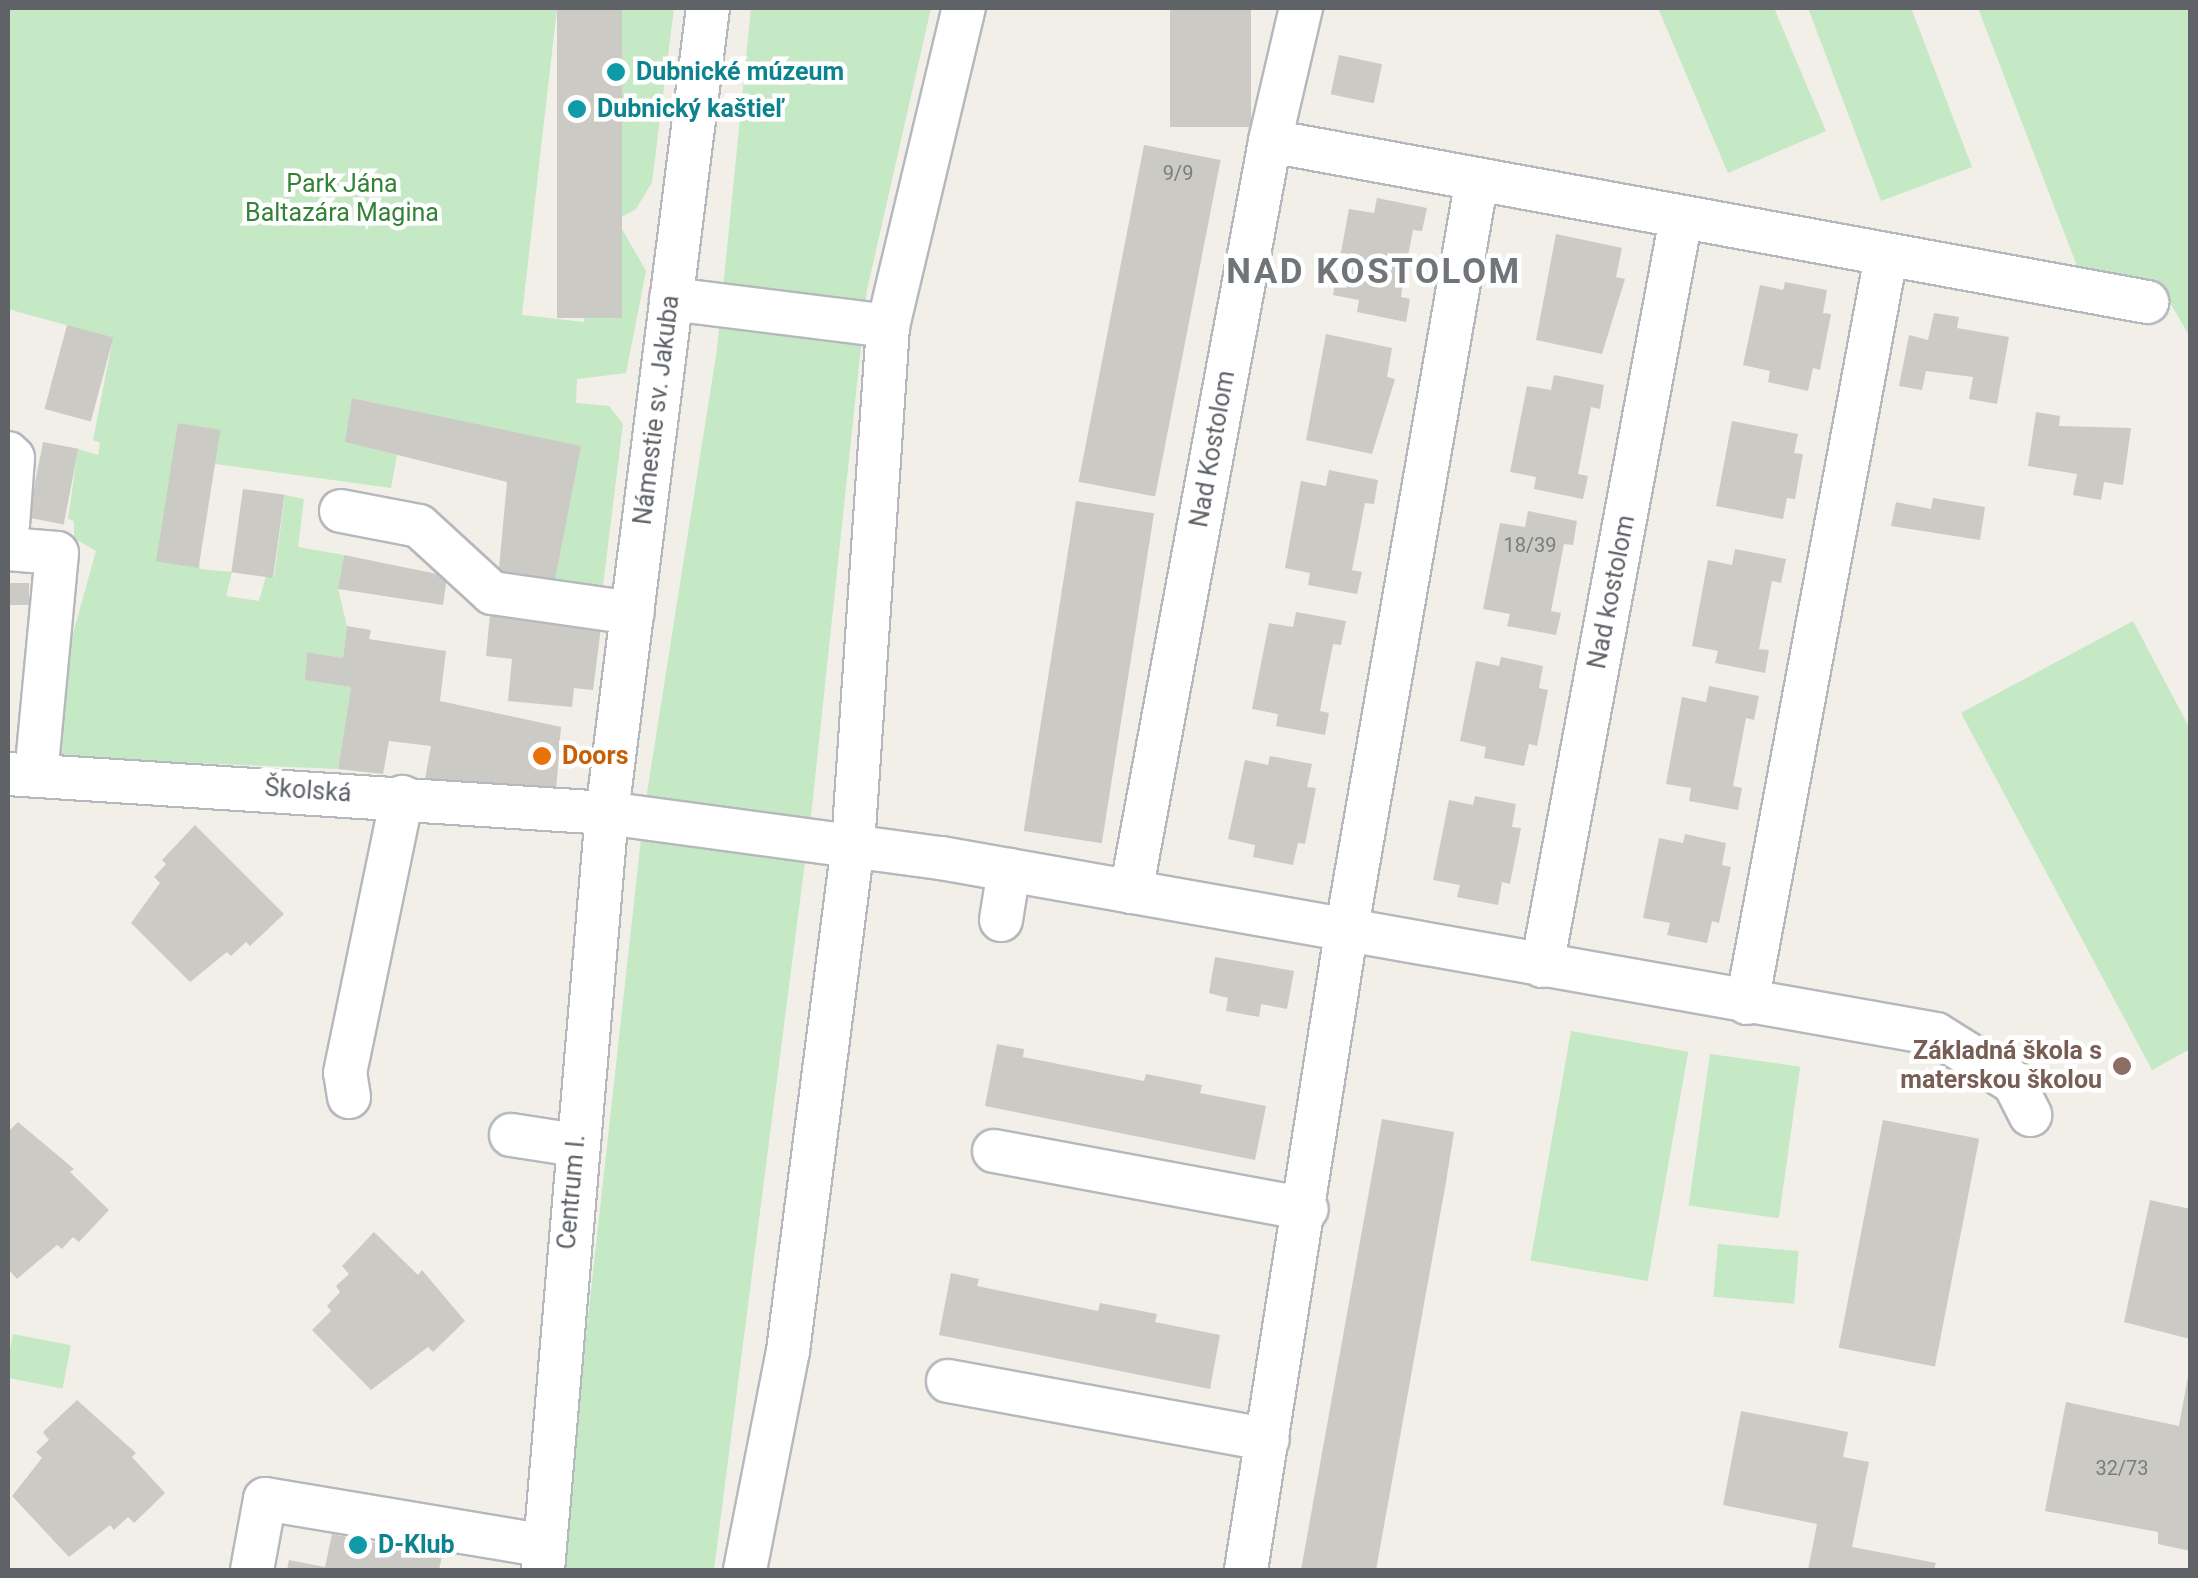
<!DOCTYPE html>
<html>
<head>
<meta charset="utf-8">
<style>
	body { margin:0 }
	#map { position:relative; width:2198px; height:1578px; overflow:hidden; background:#f1efe8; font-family:Roboto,sans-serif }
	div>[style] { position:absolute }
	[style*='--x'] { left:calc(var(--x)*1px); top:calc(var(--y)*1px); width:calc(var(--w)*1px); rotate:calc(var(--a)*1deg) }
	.green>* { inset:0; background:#c5e8c5; transform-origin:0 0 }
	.building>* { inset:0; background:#cccac5; transform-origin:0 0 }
	.roads { filter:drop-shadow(2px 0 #b5b8bc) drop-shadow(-2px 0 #b5b8bc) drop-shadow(0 2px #b5b8bc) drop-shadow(0 -2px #b5b8bc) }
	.minor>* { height:42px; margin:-21px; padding:0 21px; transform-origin:21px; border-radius:21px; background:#fff }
	.dots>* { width:28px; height:28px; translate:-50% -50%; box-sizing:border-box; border:5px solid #fff; border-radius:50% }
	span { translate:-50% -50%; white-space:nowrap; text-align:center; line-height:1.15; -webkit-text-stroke:9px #fff; paint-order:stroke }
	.number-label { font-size:20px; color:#7a7d7f }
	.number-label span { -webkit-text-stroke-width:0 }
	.culture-label { font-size:25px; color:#0d838f; font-weight:700 }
	.left { translate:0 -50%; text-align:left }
	.park-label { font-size:25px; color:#348238 }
	.street-label { font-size:25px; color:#5f6368 }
	.food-label { font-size:25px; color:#c56008; font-weight:700 }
	.education-label { font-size:25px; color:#785e54; font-weight:700 }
	.right { translate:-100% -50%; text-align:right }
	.district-label { font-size:35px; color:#70757a; font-weight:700; letter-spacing:2.5px }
	.frame { position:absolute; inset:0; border:10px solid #5f6368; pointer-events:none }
</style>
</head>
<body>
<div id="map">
	<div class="green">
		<div style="clip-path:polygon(8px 8px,557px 8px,522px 315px,584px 322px,596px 225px,622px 229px,646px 271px,626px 373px,577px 379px,576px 403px,609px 406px,623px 424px,603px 585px,594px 591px,554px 585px,580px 447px,353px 398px,346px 442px,397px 455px,391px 488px,215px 464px,219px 430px,179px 423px,200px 569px,232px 572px,226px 596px,259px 601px,266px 576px,274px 577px,285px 495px,304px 499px,298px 547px,344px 555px,338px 589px,347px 626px,343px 658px,307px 652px,306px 680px,351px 687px,338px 769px,54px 757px,62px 673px,96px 551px,74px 538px,74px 521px,68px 519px,78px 449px,98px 455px,100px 443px,93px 440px,113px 338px,8px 309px)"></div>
		<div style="clip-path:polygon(622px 8px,674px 8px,652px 182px,636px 209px,624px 216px,597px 211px)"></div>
		<div style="clip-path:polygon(751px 8px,931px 8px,867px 290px,812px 807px,714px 1570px,560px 1570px,644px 812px,717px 349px)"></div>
		<div style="clip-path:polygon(1658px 8px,1774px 8px,1826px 131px,1728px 173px)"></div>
		<div style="clip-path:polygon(1808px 8px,1911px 8px,1972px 167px,1881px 201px)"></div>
		<div style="clip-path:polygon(1978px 8px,2190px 8px,2190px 337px,2164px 292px,2077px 266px)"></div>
		<div style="clip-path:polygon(2133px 621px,2190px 729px,2190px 1049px,2152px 1070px,1961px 713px)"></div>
		<div style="left:1571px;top:1031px;width:119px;height:233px;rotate:10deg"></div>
		<div style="left:1710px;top:1054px;width:91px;height:153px;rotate:8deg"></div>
		<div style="left:1718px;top:1244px;width:81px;height:53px;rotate:5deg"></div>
		<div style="left:13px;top:1334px;width:59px;height:44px;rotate:11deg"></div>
	</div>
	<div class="building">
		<div style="left:557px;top:8px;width:65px;height:310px"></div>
		<div style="left:1170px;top:8px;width:81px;height:119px"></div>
		<div style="left:1339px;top:55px;width:44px;height:40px;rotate:12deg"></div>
		<div style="left:1144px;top:145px;width:78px;height:343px;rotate:11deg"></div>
		<div style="clip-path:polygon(1377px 198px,1427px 208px,1422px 231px,1413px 230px,1403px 282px,1401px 297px,1410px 299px,1406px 322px,1357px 312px,1359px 300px,1333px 295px,1349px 209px,1374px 213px)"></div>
		<div style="clip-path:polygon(1556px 234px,1622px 248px,1616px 277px,1625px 279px,1602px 354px,1536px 340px)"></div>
		<div style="clip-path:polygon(1785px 282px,1827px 290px,1823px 313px,1831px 314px,1820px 370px,1813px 368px,1808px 391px,1768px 382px,1770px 371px,1743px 365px,1760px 285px,1783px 290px)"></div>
		<div style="clip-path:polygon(1934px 313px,1959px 317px,1957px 328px,2009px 337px,1997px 404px,1969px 399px,1973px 377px,1926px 371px,1922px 390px,1899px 386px,1909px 335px,1928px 340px)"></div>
		<div style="left:67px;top:325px;width:48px;height:87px;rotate:15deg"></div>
		<div style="clip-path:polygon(1326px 334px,1392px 348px,1387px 377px,1395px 379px,1372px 454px,1306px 440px)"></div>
		<div style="clip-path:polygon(1554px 375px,1604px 385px,1600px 409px,1591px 407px,1578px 474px,1588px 476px,1583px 499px,1534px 489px,1536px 477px,1510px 472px,1527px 386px,1551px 390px)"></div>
		<div style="clip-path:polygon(352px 398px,581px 446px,554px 585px,498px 579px,507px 482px,345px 442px)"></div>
		<div style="clip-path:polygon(2036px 412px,2060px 416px,2059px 426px,2131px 428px,2123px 485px,2104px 482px,2101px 500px,2073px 495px,2077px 474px,2028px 466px)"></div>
		<div style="clip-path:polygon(1732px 421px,1798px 434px,1794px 453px,1803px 454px,1795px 499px,1787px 498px,1783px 519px,1716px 506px)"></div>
		<div style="left:178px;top:423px;width:43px;height:140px;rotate:9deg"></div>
		<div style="left:43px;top:442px;width:36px;height:77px;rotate:11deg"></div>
		<div style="clip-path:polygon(1329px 470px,1378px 480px,1374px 504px,1365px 503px,1352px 570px,1362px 572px,1357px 594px,1308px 585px,1310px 573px,1285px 568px,1301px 481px,1326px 486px)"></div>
		<div style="left:243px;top:489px;width:42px;height:84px;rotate:8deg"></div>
		<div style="clip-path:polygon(1933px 498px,1985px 507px,1980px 540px,1891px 526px,1896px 502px,1931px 509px)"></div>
		<div style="left:1076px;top:501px;width:79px;height:334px;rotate:9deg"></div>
		<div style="clip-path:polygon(1528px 511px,1577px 521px,1573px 545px,1564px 544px,1551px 611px,1561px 613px,1556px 635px,1507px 626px,1510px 614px,1483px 609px,1500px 523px,1525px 527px)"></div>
		<div style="clip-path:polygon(1735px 549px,1786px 559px,1781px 583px,1772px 581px,1759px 649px,1769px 650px,1765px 673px,1715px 663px,1718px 651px,1692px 646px,1708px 560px,1732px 565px)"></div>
		<div style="clip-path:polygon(344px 555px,447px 576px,443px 605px,338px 589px)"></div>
		<div style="left:8px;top:583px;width:21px;height:22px"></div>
		<div style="clip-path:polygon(1296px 612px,1346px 621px,1341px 645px,1333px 644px,1323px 695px,1320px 711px,1329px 713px,1325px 735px,1276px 726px,1278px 714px,1252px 709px,1269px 623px,1293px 627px)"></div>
		<div style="clip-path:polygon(490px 614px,601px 627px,593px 690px,574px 688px,572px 707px,508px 701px,512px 659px,486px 656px)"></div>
		<div style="clip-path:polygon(347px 626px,371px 630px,369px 639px,446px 651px,440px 701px,561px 727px,556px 792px,425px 779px,431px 746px,389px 741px,383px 774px,338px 769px,351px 687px,305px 680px,307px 652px,343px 658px)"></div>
		<div style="clip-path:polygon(1501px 657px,1543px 666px,1539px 688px,1548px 690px,1537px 746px,1529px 744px,1524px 766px,1484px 758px,1486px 747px,1460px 741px,1476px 661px,1499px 666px)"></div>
		<div style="clip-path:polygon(1709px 686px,1759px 696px,1754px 720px,1746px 718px,1733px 786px,1742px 788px,1738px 810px,1689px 801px,1691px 788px,1666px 784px,1682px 697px,1706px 702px)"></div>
		<div style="clip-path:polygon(1270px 756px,1312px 764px,1307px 787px,1316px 788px,1305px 844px,1298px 843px,1293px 865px,1253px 857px,1255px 845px,1228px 839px,1245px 760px,1268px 765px)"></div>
		<div style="clip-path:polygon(1475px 796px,1516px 804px,1512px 827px,1521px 828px,1510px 884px,1502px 882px,1498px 905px,1457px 897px,1460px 885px,1433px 880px,1449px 800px,1473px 805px)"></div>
		<div style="clip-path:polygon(195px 825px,284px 914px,250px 946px,246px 942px,231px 956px,227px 952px,190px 982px,131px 923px,160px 883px,154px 877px,166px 864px,162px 860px)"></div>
		<div style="clip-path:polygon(1685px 834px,1726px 843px,1722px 865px,1731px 867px,1719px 923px,1712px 921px,1707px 943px,1667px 935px,1670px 923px,1643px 918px,1659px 838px,1683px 843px)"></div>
		<div style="clip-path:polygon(1215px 957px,1294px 971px,1287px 1009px,1261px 1004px,1259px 1017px,1226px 1011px,1228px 998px,1209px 993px)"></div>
		<div style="clip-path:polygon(997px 1044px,1024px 1049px,1023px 1057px,1144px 1081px,1146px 1074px,1202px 1085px,1200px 1093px,1266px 1106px,1255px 1160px,985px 1106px)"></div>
		<div style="clip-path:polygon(1382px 1119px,1454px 1132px,1446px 1182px,1376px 1570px,1301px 1570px)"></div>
		<div style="left:1883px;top:1120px;width:98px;height:232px;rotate:11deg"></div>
		<div style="clip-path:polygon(18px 1122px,74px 1169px,70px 1172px,109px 1210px,79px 1242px,73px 1237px,62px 1249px,57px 1245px,17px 1279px,8px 1269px,8px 1132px)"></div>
		<div style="clip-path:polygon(2150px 1200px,2190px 1209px,2190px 1339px,2124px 1322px)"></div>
		<div style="clip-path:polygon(374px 1232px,418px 1275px,422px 1270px,465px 1321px,433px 1352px,428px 1347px,371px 1390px,312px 1330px,331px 1311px,327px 1306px,340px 1292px,336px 1286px,349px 1274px,342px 1266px)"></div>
		<div style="clip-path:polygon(951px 1273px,979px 1279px,977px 1286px,1098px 1311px,1100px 1303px,1157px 1314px,1155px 1322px,1220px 1335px,1210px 1389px,939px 1335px)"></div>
		<div style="clip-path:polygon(2190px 1365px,2190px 1551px,2158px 1544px,2158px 1532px,2045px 1511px,2066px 1402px,2179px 1426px)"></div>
		<div style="clip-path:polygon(77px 1400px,136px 1453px,132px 1457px,165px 1493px,134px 1523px,128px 1517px,114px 1530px,110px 1525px,69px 1557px,12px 1496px,42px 1458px,36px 1452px,49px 1440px,43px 1432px)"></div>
		<div style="clip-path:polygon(1741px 1411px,1848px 1432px,1843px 1457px,1869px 1462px,1852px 1547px,1936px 1563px,1934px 1570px,1808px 1570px,1817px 1524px,1723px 1505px)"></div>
		<div style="clip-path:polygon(332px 1534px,442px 1556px,439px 1570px,287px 1570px,289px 1560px,325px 1567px)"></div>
	</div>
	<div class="roads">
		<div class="minor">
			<div style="--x:1270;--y:141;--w:892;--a:10.4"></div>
			<div style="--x:671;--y:299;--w:219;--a:7.1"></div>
			<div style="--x:8;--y:453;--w:7;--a:45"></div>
			<div style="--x:13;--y:458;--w:67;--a:94.3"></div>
			<div style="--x:341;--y:511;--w:79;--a:10.9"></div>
			<div style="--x:419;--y:526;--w:99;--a:42.5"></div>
			<div style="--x:492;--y:593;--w:142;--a:8.1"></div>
			<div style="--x:8;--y:549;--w:49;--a:4.7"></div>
			<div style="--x:57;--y:553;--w:222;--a:95.4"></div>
			<div style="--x:8;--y:774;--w:600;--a:3.73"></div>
			<div style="--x:607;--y:813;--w:337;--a:7.7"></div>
			<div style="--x:941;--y:858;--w:1010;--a:10.03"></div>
			<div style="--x:1936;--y:1034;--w:92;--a:32.1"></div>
			<div style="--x:2014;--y:1083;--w:36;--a:63"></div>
			<div style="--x:1131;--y:892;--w:764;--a:-79.51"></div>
			<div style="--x:1270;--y:141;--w:137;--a:-76.9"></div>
			<div style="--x:1001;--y:920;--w:51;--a:-80.9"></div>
			<div style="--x:1542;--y:966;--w:761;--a:-79.47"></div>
			<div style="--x:1747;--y:1003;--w:759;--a:-79.45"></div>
			<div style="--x:349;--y:1097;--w:24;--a:-99"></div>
			<div style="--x:345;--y:1073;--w:282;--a:-78.3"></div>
			<div style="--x:511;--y:1135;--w:66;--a:8.7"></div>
			<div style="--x:994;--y:1151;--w:318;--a:10.5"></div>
			<div style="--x:948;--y:1381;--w:325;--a:10.4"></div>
			<div style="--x:252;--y:1570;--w:72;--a:-79.6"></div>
			<div style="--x:265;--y:1499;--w:279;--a:9.5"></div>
			<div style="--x:543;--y:1570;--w:760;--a:-85.17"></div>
			<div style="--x:607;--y:813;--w:811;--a:-82.85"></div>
			<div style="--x:745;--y:1570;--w:223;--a:-78.9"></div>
			<div style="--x:788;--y:1351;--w:510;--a:-82.68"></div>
			<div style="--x:853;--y:845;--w:520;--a:-86.14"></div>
			<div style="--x:888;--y:326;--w:327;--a:-76.6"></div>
			<div style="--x:1246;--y:1570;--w:651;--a:-81.07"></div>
			<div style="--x:1347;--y:927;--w:759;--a:-80.14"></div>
		</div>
	</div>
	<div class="dots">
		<div style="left:616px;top:72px;background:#0f9aa8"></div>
		<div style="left:577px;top:109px;background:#0f9aa8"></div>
		<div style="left:542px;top:756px;background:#e8710a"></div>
		<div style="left:2122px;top:1066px;background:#8d6e63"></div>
		<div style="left:358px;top:1545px;background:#0f9aa8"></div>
	</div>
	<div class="number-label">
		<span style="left:1178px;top:173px">9/9</span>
		<span style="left:1530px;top:545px">18/39</span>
		<span style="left:2122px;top:1468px">32/73</span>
	</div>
	<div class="culture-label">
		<span class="left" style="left:636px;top:72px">Dubnické múzeum</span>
		<span class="left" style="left:597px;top:109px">Dubnický kaštieľ</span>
		<span class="left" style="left:378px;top:1545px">D-Klub</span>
	</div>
	<div class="park-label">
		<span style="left:342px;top:199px">Park Jána<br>Baltazára Magina</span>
	</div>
	<div class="street-label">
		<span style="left:657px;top:410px;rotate:-83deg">Námestie sv. Jakuba</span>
		<span style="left:1213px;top:449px;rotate:-80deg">Nad Kostolom</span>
		<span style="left:1612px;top:592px;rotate:-79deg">Nad kostolom</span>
		<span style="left:308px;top:791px;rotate:4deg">Školská</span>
		<span style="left:572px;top:1192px;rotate:-85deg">Centrum I.</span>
	</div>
	<div class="food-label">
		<span class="left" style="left:562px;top:756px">Doors</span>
	</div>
	<div class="education-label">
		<span class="right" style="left:2102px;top:1066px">Základná škola s<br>materskou školou</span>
	</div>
	<div class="district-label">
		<span style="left:1374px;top:272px">NAD KOSTOLOM</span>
	</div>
	<div class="frame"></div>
</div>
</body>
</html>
